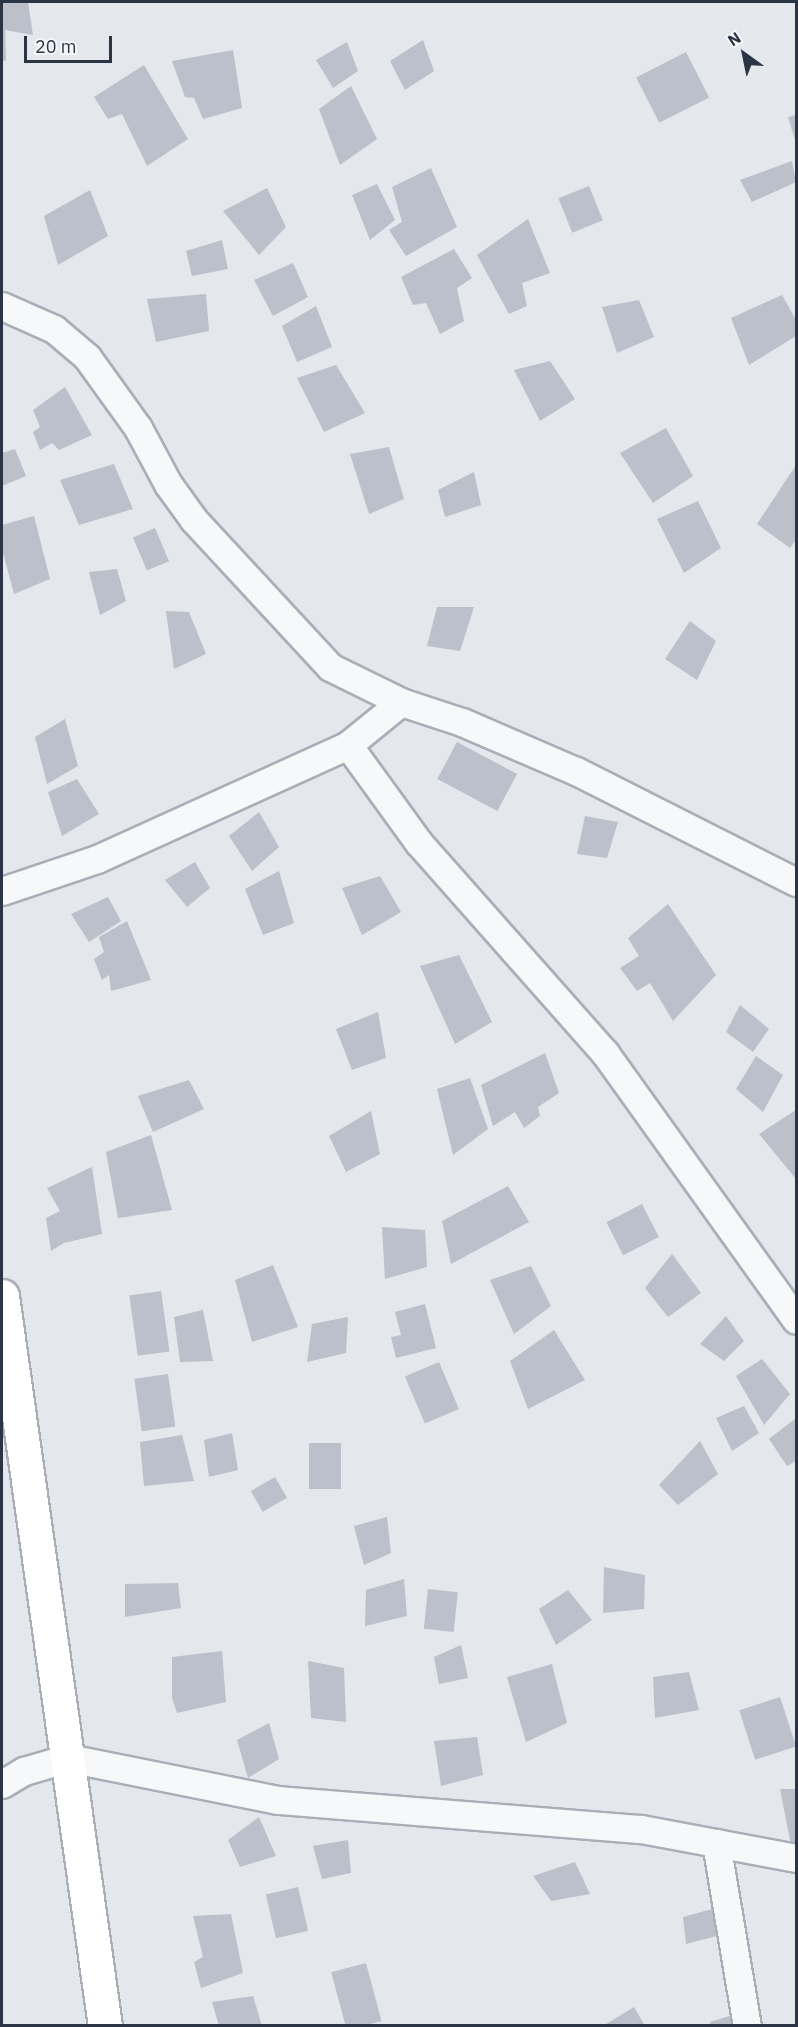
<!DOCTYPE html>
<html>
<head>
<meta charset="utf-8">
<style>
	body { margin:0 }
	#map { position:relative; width:798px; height:2027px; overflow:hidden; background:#e4e7ec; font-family:"IBM Plex Sans",sans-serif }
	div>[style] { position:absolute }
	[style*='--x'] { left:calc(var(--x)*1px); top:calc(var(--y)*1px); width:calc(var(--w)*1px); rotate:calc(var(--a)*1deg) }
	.building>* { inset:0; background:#bbc0ca; transform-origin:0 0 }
	.roads { filter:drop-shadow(2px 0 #a9aeb7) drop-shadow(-2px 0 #a9aeb7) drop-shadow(0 2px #a9aeb7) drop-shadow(0 -2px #a9aeb7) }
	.street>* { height:27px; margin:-13.5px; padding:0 13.5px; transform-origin:13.5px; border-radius:13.5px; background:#f7f8fa }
	.primary>* { height:33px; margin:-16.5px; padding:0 16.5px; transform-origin:16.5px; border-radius:16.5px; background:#fff }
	span { translate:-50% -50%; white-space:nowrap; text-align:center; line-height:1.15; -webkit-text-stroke:5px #f4f6f9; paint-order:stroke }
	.frame { position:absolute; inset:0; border:3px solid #2b3445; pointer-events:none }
	.north { position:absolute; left:714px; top:24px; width:60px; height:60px; -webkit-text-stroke:4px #f4f6f9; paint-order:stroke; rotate:327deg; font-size:16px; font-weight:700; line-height:24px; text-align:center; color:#2b3445 }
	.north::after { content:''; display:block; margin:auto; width:21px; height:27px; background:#2b3445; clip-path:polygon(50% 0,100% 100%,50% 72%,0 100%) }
	.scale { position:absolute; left:24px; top:36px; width:88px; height:27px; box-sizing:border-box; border:3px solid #2b3445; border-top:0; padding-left:8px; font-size:18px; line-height:21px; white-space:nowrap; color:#2b3445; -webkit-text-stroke:4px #f4f6f9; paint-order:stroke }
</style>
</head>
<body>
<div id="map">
	<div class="building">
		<div style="clip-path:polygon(2px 2px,28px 2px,33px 35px,5px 30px,6px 60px,2px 62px)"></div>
		<div style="clip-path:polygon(423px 40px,434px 71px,405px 90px,390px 61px)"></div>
		<div style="clip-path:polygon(347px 42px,358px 71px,333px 88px,316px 60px)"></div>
		<div style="clip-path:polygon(233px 50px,242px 108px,203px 119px,194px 98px,185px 97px,172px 61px)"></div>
		<div style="left:686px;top:52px;width:51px;height:56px;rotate:63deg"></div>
		<div style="clip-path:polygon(144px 65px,188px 139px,147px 166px,122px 114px,108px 119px,94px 97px)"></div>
		<div style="clip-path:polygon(351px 86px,377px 139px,340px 165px,319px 109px)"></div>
		<div style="clip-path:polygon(796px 115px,796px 143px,788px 117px)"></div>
		<div style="clip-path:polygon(792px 161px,796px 182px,752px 202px,740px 180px)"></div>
		<div style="clip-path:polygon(431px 168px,457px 227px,406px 256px,389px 230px,402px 222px,392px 187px)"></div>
		<div style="clip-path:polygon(377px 184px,395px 220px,370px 240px,352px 195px)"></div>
		<div style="left:589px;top:186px;width:37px;height:33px;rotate:68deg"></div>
		<div style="clip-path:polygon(267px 188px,286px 227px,259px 255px,223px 211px)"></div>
		<div style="clip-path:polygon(90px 190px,108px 236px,58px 265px,44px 216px)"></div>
		<div style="clip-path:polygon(528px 219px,550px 273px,522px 283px,527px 306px,509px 314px,477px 255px)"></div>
		<div style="clip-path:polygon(222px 240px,228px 269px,192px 276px,186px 251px)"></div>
		<div style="clip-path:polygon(454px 249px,472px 278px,457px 288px,464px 321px,440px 334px,426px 303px,413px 305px,401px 277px)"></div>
		<div style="clip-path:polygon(293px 263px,308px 297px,273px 316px,254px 280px)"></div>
		<div style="clip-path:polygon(206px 294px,209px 331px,156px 342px,147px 299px)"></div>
		<div style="clip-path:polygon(782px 295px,796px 320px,796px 336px,749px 365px,731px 318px)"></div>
		<div style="clip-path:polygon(639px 300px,654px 337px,617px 353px,602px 307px)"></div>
		<div style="clip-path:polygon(316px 306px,332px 347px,297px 362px,282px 326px)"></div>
		<div style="clip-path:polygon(550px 361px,575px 399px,540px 421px,514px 370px)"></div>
		<div style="clip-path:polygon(336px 365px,365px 413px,324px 432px,297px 378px)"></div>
		<div style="clip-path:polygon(65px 387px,92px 435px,59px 450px,52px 443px,40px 450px,33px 432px,40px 427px,33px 410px)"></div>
		<div style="clip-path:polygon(666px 428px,693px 476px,653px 503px,620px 453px)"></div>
		<div style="clip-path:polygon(389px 447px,404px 499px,369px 514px,350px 454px)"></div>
		<div style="clip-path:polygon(15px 449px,26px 476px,2px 486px,2px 453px)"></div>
		<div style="clip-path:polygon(114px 464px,133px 509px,79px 525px,60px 480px)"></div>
		<div style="clip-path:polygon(796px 465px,796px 540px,790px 548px,757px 524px)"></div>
		<div style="clip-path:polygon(474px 472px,481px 505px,445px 517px,438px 490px)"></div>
		<div style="clip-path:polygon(698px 501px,721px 548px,684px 573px,657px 519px)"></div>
		<div style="clip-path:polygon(34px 516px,50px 579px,14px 594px,2px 549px,2px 525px)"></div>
		<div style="left:155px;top:528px;width:36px;height:24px;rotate:67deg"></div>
		<div style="clip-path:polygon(117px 569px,126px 601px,100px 615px,89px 572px)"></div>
		<div style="clip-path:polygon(437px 607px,474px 607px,460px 651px,427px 646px)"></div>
		<div style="clip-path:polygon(166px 611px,189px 612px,206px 654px,174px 669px)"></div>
		<div style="clip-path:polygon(690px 621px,716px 641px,697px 680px,665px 659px)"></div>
		<div style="clip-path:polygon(65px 719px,78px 766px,47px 784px,35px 737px)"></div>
		<div style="left:457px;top:742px;width:68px;height:42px;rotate:28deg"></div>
		<div style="clip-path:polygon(77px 779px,99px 814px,62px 836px,48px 792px)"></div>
		<div style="clip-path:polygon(259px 812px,279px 847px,252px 871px,229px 836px)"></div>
		<div style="clip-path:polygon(585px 816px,618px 822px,607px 858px,577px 854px)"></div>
		<div style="clip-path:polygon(195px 862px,210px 888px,187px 907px,165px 880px)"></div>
		<div style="clip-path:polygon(279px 871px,294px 923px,263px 935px,245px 889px)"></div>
		<div style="clip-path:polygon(380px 876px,401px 912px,362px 935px,342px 888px)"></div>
		<div style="clip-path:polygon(108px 897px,121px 921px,89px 942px,71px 914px)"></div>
		<div style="clip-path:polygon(668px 904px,716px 975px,673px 1021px,650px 983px,637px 991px,620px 968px,639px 956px,628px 938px)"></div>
		<div style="clip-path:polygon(127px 921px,151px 980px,111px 991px,109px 975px,102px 980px,94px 959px,104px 952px,99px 937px)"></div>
		<div style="clip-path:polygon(459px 955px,492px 1022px,455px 1044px,420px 966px)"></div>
		<div style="clip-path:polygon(740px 1005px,769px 1029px,753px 1052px,726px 1032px)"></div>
		<div style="clip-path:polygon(378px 1012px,386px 1058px,352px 1070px,336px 1029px)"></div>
		<div style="clip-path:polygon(545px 1053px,559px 1093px,538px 1107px,540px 1116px,524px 1128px,515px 1112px,493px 1126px,481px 1085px)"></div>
		<div style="clip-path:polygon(756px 1056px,783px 1075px,763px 1112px,736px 1089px)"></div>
		<div style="clip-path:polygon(470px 1078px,488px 1129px,453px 1155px,437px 1089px)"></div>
		<div style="clip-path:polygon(189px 1080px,204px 1109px,153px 1132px,138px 1096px)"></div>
		<div style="clip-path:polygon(796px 1110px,796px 1179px,759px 1134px)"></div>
		<div style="clip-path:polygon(371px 1111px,380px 1154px,346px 1172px,329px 1136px)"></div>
		<div style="clip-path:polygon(151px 1135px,172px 1210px,118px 1218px,106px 1152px)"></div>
		<div style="clip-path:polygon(92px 1167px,102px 1234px,64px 1243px,51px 1251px,46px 1218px,60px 1211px,47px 1188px)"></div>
		<div style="clip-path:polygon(508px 1186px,529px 1222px,451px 1264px,442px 1221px)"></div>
		<div style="left:642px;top:1204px;width:37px;height:40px;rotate:63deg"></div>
		<div style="clip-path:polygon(382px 1227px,425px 1230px,427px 1267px,385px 1279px)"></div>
		<div style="clip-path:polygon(672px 1254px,701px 1293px,668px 1317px,645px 1288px)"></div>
		<div style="clip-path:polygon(273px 1265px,298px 1327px,252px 1342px,235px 1280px)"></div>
		<div style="clip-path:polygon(531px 1266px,551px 1306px,514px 1334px,490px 1280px)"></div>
		<div style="left:161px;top:1291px;width:61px;height:32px;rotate:82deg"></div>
		<div style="clip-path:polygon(425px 1304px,436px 1348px,396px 1358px,391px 1337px,401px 1335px,395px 1312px)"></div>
		<div style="clip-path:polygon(203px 1310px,213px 1361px,180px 1362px,174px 1317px)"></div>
		<div style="clip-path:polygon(726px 1316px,744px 1341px,724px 1361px,700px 1344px)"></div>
		<div style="clip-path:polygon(348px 1317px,346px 1353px,307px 1362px,312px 1324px)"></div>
		<div style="clip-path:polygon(554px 1330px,585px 1380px,528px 1409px,510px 1361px)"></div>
		<div style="clip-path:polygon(762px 1359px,790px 1394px,764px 1425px,736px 1376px)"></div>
		<div style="left:439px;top:1362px;width:51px;height:37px;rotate:67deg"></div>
		<div style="left:168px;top:1374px;width:53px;height:34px;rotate:82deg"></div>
		<div style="clip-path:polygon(744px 1406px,759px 1433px,732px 1451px,716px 1418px)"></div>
		<div style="clip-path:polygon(796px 1418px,796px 1461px,787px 1466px,769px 1439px)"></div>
		<div style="clip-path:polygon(232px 1433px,238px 1470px,209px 1477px,204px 1440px)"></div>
		<div style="clip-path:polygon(182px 1435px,194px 1481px,144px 1486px,140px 1442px)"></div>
		<div style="clip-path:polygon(700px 1441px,718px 1474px,678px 1505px,659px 1485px)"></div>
		<div style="left:309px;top:1443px;width:32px;height:46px"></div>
		<div style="left:275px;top:1477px;width:24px;height:28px;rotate:60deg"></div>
		<div style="clip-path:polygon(387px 1517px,391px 1553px,364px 1565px,354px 1526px)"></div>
		<div style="clip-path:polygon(604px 1567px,645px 1575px,644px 1609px,603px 1613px)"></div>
		<div style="clip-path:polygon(404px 1579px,407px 1616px,365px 1626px,366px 1590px)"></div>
		<div style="clip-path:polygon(178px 1583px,181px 1608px,125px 1617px,125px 1584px)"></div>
		<div style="left:428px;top:1589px;width:30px;height:40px;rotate:6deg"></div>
		<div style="clip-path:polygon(568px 1590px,592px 1620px,556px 1645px,539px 1609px)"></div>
		<div style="clip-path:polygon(461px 1645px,468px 1678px,439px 1684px,434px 1657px)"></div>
		<div style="clip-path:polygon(222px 1651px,226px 1702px,177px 1713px,172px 1698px,172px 1657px)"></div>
		<div style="clip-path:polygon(308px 1661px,344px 1668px,346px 1722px,311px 1718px)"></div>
		<div style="clip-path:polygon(552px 1664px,567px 1723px,526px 1742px,507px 1677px)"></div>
		<div style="clip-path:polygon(689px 1672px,699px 1710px,655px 1718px,653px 1677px)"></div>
		<div style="left:780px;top:1697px;width:52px;height:43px;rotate:72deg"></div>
		<div style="clip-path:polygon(269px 1723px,279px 1759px,248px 1778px,237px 1740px)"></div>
		<div style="clip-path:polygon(477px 1737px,483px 1775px,441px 1786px,434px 1741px)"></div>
		<div style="clip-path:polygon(780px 1789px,796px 1789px,796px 1845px,791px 1845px)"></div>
		<div style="clip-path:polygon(259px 1817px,276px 1856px,240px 1867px,228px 1840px)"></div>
		<div style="clip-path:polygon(348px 1840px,351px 1873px,322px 1879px,313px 1846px)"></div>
		<div style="clip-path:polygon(575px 1862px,590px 1894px,551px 1901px,533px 1876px)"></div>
		<div style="left:298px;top:1887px;width:45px;height:33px;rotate:77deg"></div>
		<div style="clip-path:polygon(723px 1906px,728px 1933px,686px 1944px,683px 1917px)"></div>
		<div style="clip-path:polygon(231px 1914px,243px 1973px,201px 1988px,194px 1962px,203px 1957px,193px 1916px)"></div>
		<div style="left:366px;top:1963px;width:60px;height:36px;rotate:75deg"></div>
		<div style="clip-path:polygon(253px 1996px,262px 2026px,219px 2026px,212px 2002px)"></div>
		<div style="clip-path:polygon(634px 2007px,645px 2026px,603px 2026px)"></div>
		<div style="clip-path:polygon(736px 2014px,741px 2026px,711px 2026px,710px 2022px)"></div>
	</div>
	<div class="roads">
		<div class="street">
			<div style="--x:2;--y:306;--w:57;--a:23.9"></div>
			<div style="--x:54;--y:329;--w:43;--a:40.3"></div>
			<div style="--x:87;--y:357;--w:87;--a:54.3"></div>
			<div style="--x:138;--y:428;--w:64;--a:61.8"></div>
			<div style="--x:168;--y:484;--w:44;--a:54.2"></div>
			<div style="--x:194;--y:520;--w:200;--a:47.2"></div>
			<div style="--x:330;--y:667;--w:79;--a:26.2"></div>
			<div style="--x:401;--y:702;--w:64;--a:18.2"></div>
			<div style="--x:462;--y:722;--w:124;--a:23.3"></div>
			<div style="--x:576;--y:771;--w:246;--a:26.8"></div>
			<div style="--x:348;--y:745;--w:68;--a:-39.1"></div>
			<div style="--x:2;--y:891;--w:100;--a:-18.6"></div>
			<div style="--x:97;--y:859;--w:276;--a:-24.4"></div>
			<div style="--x:348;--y:745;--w:121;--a:54.1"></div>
			<div style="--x:419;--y:843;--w:281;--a:48.5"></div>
			<div style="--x:605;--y:1053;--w:328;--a:54.4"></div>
			<div style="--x:2;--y:1784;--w:26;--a:-31"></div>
			<div style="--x:24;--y:1771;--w:46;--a:-16.5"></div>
			<div style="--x:68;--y:1758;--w:214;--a:11.3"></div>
			<div style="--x:278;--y:1800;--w:364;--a:4.6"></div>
			<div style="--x:641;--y:1829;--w:158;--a:10.6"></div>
			<div style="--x:716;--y:1843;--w:186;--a:80.4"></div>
		</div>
		<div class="primary">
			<div style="--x:2;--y:1296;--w:737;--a:81.97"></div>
		</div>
	</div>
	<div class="frame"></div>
	<div class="north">N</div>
	<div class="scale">20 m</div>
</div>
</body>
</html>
